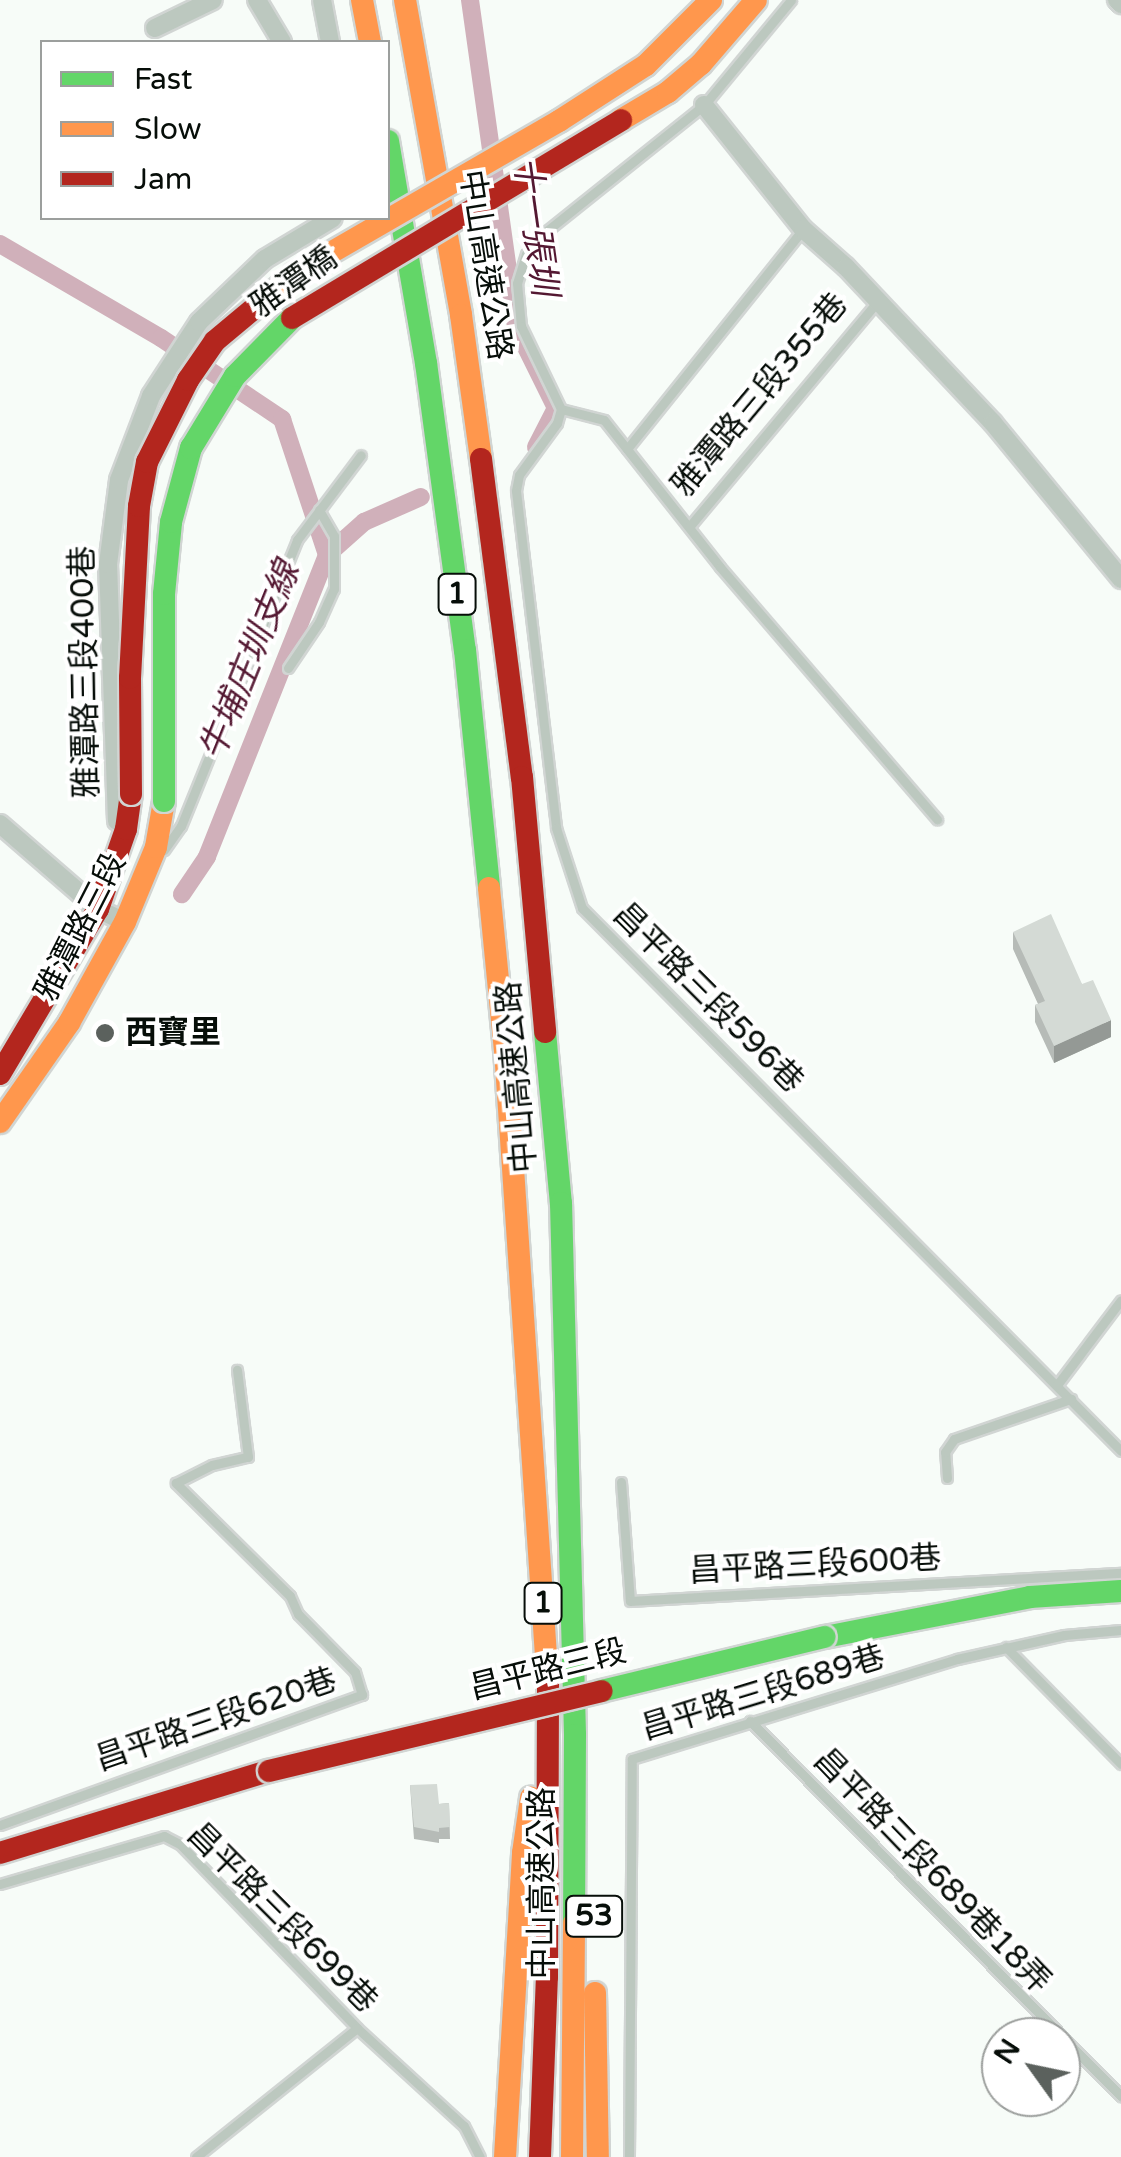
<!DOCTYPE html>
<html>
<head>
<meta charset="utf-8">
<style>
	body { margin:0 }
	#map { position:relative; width:1121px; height:2157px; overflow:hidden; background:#f7fcf8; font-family:"Varela Round","Noto Sans TC",sans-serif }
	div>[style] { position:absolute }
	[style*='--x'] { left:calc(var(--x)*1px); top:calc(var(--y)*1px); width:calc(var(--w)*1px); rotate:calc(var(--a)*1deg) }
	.canal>* { height:18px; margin:-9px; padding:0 9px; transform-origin:9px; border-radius:9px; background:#d0b0ba }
	.roads { filter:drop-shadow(2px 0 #d1d5d3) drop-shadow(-2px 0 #d1d5d3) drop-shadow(0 2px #d1d5d3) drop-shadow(0 -2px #d1d5d3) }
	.lane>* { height:9px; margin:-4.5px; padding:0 4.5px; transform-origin:4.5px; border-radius:4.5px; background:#bcc8bf }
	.street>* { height:18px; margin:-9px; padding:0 9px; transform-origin:9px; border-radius:9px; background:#bcc8bf }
	.fast>* { height:22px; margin:-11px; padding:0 11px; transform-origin:11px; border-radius:11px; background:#63d668 }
	.slow>* { height:22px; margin:-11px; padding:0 11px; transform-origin:11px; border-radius:11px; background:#ff974d }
	.jam>* { height:22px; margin:-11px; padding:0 11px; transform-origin:11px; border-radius:11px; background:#b3261e }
	.bridges { filter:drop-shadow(2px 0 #d1d5d3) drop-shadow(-2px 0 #d1d5d3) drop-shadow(0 2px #d1d5d3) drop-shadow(0 -2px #d1d5d3) }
	.fast-bridge>* { height:22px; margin:-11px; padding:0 11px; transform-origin:11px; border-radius:11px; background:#63d668 }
	.slow-bridge>* { height:22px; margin:-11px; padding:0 11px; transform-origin:11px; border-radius:11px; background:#ff974d }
	.jam-bridge>* { height:22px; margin:-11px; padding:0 11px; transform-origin:11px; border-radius:11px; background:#b3261e }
	.wall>* { inset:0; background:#b6bbb7 }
	.shaded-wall>* { inset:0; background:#949995 }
	.building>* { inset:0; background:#d4dad5 }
	.dots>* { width:28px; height:28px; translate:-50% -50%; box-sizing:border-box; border:5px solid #fff; border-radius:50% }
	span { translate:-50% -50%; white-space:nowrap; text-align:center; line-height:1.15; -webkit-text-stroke:8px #fff; paint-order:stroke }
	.shield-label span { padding:2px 8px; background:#fff; border:2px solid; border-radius:8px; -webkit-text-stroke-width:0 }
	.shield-label { font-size:30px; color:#070e09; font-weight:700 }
	.street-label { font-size:32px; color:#070e09 }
	.poi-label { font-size:32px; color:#070e09; font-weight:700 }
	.left { translate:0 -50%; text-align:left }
	.water-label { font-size:35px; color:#541832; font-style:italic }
	.legend { position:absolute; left:40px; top:40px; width:350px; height:180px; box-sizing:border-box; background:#fff; border:2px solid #9c9f9d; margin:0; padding:12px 18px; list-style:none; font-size:30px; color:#070e09 }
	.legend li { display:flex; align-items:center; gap:20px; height:50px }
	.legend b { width:50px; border:2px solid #9c9f9d }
	.north { position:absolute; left:981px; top:2017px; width:100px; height:100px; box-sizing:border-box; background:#fff; border:2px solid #9c9f9d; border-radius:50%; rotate:303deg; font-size:28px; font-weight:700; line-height:40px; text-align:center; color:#070e09 }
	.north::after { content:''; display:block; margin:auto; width:35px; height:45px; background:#5b615d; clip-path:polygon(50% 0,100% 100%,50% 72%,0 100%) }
</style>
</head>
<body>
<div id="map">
	<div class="canal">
		<div style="--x:470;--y:0;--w:330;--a:82"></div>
		<div style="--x:516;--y:327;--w:90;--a:63.7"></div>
		<div style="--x:556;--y:408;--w:44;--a:117.1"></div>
		<div style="--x:0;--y:244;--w:186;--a:30.3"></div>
		<div style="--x:161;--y:338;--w:146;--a:33.8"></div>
		<div style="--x:282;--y:419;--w:143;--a:71.7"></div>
		<div style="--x:327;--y:555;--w:325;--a:111.7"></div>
		<div style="--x:207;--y:857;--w:45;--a:124"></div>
		<div style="--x:327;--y:555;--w:50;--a:-41.7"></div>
		<div style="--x:364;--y:522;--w:62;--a:-23.7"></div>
	</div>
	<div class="roads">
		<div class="lane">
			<div style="--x:791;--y:0;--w:136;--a:129.6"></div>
			<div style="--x:704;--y:105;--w:206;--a:141.3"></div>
			<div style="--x:543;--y:234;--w:26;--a:130"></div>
			<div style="--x:526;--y:254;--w:30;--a:107"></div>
			<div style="--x:517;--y:283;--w:43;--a:84.7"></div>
			<div style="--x:521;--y:326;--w:92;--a:64.3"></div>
			<div style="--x:561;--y:409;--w:44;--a:14.3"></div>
			<div style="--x:604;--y:420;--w:187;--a:51.7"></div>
			<div style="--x:720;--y:567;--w:333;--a:49.3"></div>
			<div style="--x:561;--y:409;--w:15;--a:106"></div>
			<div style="--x:557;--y:423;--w:64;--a:126.2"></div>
			<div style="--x:519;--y:475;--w:16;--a:101"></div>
			<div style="--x:516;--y:491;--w:339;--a:83.2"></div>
			<div style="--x:556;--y:828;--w:84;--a:72"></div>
			<div style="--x:582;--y:908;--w:765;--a:45.21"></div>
			<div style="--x:627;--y:449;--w:282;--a:-51.3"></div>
			<div style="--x:689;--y:527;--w:293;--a:-50.1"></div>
			<div style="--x:288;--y:668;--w:55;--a:-56"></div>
			<div style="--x:319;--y:622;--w:36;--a:-66"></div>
			<div style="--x:334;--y:589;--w:53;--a:-90"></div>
			<div style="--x:334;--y:536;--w:30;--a:-120"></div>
			<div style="--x:164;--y:850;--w:29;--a:-55"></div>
			<div style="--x:181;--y:826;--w:309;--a:-67.9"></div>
			<div style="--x:297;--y:540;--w:106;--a:-53"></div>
			<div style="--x:1057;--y:1385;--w:106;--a:-53"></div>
			<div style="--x:947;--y:1478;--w:26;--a:-94"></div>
			<div style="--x:945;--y:1452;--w:16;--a:-55"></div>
			<div style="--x:954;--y:1439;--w:124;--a:-18.9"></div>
			<div style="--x:621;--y:1482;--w:119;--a:85.7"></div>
			<div style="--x:630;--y:1601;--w:492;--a:-3.3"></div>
			<div style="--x:1006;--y:1647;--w:164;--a:45.5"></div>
			<div style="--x:750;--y:1721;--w:528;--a:45.31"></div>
			<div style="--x:0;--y:1825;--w:385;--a:-19.8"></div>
			<div style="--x:362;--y:1695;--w:24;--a:-107"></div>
			<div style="--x:355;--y:1672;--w:81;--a:-134.5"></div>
			<div style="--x:298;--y:1614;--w:20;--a:-114"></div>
			<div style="--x:290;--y:1596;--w:161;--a:-135.3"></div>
			<div style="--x:176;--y:1483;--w:40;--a:-26.6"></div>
			<div style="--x:212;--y:1465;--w:37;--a:-13"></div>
			<div style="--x:248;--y:1457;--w:88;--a:-97.2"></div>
			<div style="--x:0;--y:1884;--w:171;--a:-16.3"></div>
			<div style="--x:164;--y:1836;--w:18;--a:27"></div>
			<div style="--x:180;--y:1844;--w:255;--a:46.1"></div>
			<div style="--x:357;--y:2028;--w:145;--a:42.5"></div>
			<div style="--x:464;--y:2126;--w:35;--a:63"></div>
			<div style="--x:196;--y:2157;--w:206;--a:-38.7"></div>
			<div style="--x:629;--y:2157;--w:398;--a:-89.6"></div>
			<div style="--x:632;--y:1759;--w:340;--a:-17.1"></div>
			<div style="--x:957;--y:1659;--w:110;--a:-12.6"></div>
			<div style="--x:1064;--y:1635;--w:57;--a:-5"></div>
		</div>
		<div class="street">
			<div style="--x:257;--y:0;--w:49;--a:59.2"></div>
			<div style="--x:322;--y:0;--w:43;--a:79.2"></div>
			<div style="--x:1117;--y:0;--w:6;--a:45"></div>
			<div style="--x:155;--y:28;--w:64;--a:-25.8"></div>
			<div style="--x:704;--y:105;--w:159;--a:51.4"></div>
			<div style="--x:803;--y:229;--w:57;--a:41.5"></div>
			<div style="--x:846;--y:267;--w:214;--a:46.7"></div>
			<div style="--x:993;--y:423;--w:202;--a:50.6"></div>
			<div style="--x:117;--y:821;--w:257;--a:-92"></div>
			<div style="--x:108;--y:564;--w:85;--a:-82.5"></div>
			<div style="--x:119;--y:480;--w:90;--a:-69.1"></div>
			<div style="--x:151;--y:396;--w:88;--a:-57"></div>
			<div style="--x:199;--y:322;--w:91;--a:-43.7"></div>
			<div style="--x:265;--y:259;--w:79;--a:-31.1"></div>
			<div style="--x:0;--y:824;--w:130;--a:40.9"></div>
			<div style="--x:98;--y:909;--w:30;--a:26"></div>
		</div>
		<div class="fast">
			<div style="--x:388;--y:141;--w:225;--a:80.3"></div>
			<div style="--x:426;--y:363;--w:290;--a:82.3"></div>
			<div style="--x:465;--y:650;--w:239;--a:84.2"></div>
			<div style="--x:545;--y:1032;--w:172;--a:84.7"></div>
			<div style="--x:561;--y:1203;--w:532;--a:88.49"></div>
			<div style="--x:575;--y:1735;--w:188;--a:90.3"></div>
			<div style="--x:825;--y:1637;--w:209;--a:-11"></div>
			<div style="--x:1030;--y:1597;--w:91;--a:-3.8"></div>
		</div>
		<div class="slow">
			<div style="--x:362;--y:0;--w:43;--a:79.2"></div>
			<div style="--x:405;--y:0;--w:320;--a:79.9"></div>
			<div style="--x:461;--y:315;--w:145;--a:82.1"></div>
			<div style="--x:489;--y:888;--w:163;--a:84.4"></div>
			<div style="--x:505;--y:1050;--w:636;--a:86.13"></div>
			<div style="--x:0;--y:1122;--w:121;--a:-55.1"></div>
			<div style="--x:69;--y:1023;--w:115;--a:-61"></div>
			<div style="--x:125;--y:922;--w:81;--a:-67.5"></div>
			<div style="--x:156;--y:847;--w:47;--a:-80.1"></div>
			<div style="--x:595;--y:1993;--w:164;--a:89"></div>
			<div style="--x:505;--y:2157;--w:305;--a:-86.6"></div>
			<div style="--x:523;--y:1853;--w:56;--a:-81.7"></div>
			<div style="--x:572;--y:2157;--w:234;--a:-89.5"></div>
		</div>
		<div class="jam">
			<div style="--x:481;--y:459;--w:321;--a:82.7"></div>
			<div style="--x:522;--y:777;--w:256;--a:84.8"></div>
			<div style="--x:0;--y:1074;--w:192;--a:-59.3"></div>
			<div style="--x:98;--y:909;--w:85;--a:-70.7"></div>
			<div style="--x:126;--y:829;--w:35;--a:-82"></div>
			<div style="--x:0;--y:1853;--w:281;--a:-17"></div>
			<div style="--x:540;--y:2157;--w:180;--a:-87.8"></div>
			<div style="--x:547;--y:1977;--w:292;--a:-89.8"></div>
		</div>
	</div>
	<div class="bridges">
		<div class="fast-bridge">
			<div style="--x:164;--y:801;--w:207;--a:-90"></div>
			<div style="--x:164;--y:594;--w:72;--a:-84.4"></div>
			<div style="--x:171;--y:522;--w:77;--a:-74.9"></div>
			<div style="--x:191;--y:448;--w:84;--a:-58.6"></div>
			<div style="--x:235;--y:376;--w:81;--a:-45.5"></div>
			<div style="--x:601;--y:1691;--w:230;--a:-13.6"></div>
		</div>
		<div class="slow-bridge">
			<div style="--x:621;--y:120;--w:55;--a:-30.8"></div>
			<div style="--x:668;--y:92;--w:43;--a:-40.3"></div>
			<div style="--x:701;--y:64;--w:84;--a:-49.3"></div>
			<div style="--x:270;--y:295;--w:32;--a:-41"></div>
			<div style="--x:294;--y:274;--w:306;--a:-30"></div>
			<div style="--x:559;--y:121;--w:103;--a:-32.8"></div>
			<div style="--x:646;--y:65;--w:92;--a:-45"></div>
		</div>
		<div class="jam-bridge">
			<div style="--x:292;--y:318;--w:384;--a:-31"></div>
			<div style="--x:131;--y:794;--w:116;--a:-90.5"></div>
			<div style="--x:130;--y:678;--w:172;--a:-87"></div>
			<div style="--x:139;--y:506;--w:45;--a:-79.7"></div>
			<div style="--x:147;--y:462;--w:92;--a:-63.4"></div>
			<div style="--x:188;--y:380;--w:47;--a:-55.3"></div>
			<div style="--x:215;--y:341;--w:72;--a:-39.9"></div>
			<div style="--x:269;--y:1771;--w:342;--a:-13.5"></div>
		</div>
	</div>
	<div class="wall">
		<div style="clip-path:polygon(1013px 932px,1082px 984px,1111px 1037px,1054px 1063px,1035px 1022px,1035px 1005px,1038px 1004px,1013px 949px)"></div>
		<div style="clip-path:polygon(410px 1785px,439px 1804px,449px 1803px,450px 1839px,439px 1839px,439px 1843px,414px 1839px)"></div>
	</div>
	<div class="shaded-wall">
		<div style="clip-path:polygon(1111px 1020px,1111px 1037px,1054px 1063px,1054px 1046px)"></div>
	</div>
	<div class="building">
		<div style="clip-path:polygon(1051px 914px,1082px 984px,1093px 980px,1111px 1020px,1054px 1046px,1035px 1005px,1045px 1001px,1013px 932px)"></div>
		<div style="clip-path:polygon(437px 1784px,439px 1804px,449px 1803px,450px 1827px,439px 1828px,439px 1832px,414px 1827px,410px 1785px)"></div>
	</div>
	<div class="dots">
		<div style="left:105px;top:1033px;background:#5b615d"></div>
	</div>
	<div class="shield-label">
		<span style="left:457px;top:594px">1</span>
		<span style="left:543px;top:1603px">1</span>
		<span style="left:594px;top:1916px">53</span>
	</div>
	<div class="street-label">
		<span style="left:485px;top:265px;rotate:81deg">中山高速公路</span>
		<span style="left:294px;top:282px;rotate:-35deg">雅潭橋</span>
		<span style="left:760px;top:395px;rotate:-50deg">雅潭路三段355巷</span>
		<span style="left:85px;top:672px;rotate:-91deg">雅潭路三段400巷</span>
		<span style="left:81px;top:927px;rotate:-63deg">雅潭路三段</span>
		<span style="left:708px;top:998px;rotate:45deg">昌平路三段596巷</span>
		<span style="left:517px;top:1077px;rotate:-95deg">中山高速公路</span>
		<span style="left:815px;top:1565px;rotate:-3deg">昌平路三段600巷</span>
		<span style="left:548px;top:1670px;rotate:-14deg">昌平路三段</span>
		<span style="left:763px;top:1693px;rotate:-17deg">昌平路三段689巷</span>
		<span style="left:216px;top:1720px;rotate:-19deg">昌平路三段620巷</span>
		<span style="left:932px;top:1871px;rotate:46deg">昌平路三段689巷18弄</span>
		<span style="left:542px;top:1883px;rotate:-90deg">中山高速公路</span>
		<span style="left:282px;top:1918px;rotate:45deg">昌平路三段699巷</span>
	</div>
	<div class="poi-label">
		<span class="left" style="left:125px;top:1033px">西寶里</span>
	</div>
	<div class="water-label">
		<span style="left:535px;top:226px;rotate:82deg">十一張圳</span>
		<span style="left:250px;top:661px;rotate:-68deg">牛埔庄圳支線</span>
	</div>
	<ul class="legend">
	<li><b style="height:12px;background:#63d668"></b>Fast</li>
	<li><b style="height:12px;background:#ff974d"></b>Slow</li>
	<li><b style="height:12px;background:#b3261e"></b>Jam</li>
	</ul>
	<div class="north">N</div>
</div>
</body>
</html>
